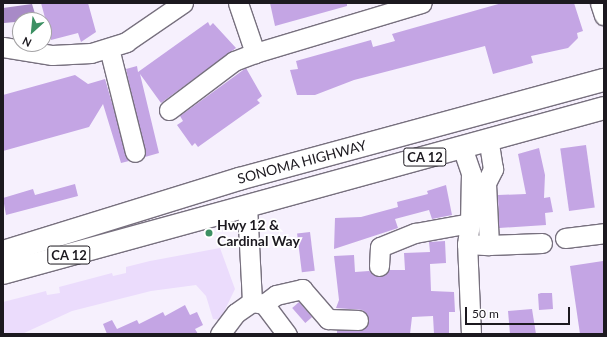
<!DOCTYPE html>
<html>
<head>
<meta charset="utf-8">
<style>
	body { margin:0 }
	#map { position:relative; width:607px; height:337px; overflow:hidden; background:#f6f0fd; font-family:Lato,sans-serif }
	div>[style] { position:absolute }
	[style*='--x'] { left:calc(var(--x)*1px); top:calc(var(--y)*1px); width:calc(var(--w)*1px); rotate:calc(var(--a)*1deg) }
	.green>* { inset:0; background:#ebdcfc }
	.water>* { inset:0; background:#a88ac7 }
	.building>* { inset:0; background:#c4a5e4; transform-origin:0 0 }
	.roads { filter:drop-shadow(1px 0 #77707e) drop-shadow(-1px 0 #77707e) drop-shadow(0 1px #77707e) drop-shadow(0 -1px #77707e) }
	.minor>* { height:19px; margin:-9.5px; padding:0 9.5px; transform-origin:9.5px; border-radius:9.5px; background:#fff }
	.major>* { height:22px; margin:-11px; padding:0 11px; transform-origin:11px; border-radius:11px; background:#fff }
	.dots>* { width:11px; height:11px; translate:-50% -50%; box-sizing:border-box; border:2px solid #fff; border-radius:50% }
	span { translate:-50% -50%; white-space:nowrap; text-align:center; line-height:1.15; -webkit-text-stroke:3.5px #fff; paint-order:stroke }
	.shield-label span { padding:1px 3px; background:#fff; border:1px solid; border-radius:3px; -webkit-text-stroke-width:0 }
	.shield-label { font-size:13px; color:#1c191f; font-weight:700 }
	.street-label { font-size:14px; color:#1c191f }
	.poi-label { font-size:14px; color:#1c191f; font-weight:700 }
	.left { translate:0 -50%; text-align:left }
	.frame { position:absolute; inset:0; border:4px solid #1c191f; pointer-events:none }
	.north { position:absolute; left:12px; top:12px; width:40px; height:40px; box-sizing:border-box; background:#fff; border:1px solid #a4a3a5; border-radius:50%; rotate:207deg; font-size:11px; font-weight:700; line-height:16px; text-align:center; color:#1c191f }
	.north::after { content:''; display:block; margin:auto; width:14px; height:18px; background:#3c9063; clip-path:polygon(50% 0,100% 100%,50% 72%,0 100%) }
	.scale { position:absolute; left:465px; top:307px; width:105px; height:18px; box-sizing:border-box; border:2px solid #1c191f; border-top:0; padding-left:5px; font-size:12px; line-height:14px; white-space:nowrap; color:#1c191f; -webkit-text-stroke:3px #fff; paint-order:stroke }
</style>
</head>
<body>
<div id="map">
	<div class="green">
		<div style="clip-path:polygon(220px 248px,235px 289px,220px 320px,213px 319px,206px 296px,196px 285px,151px 291px,72px 311px,22px 334px,3px 334px,3px 302px,46px 291px,47px 295px,60px 293px,59px 287px,112px 273px,113px 276px,126px 273px,126px 267px,150px 261px)"></div>
	</div>
	<div class="water">
		<div style="clip-path:polygon(32px 4px,37px 20px,4px 23px,3px 8px)"></div>
	</div>
	<div class="building">
		<div style="clip-path:polygon(41px 3px,88px 3px,96px 32px,81px 42px,78px 33px,51px 40px)"></div>
		<div style="clip-path:polygon(270px 3px,347px 3px,347px 6px,275px 26px)"></div>
		<div style="clip-path:polygon(502px 3px,574px 3px,583px 31px,577px 33px,578px 38px,568px 48px,531px 56px,533px 63px,493px 74px,485px 46px,354px 80px,315px 95px,297px 95px,290px 70px,298px 69px,296px 61px,371px 40px,373px 47px,395px 41px,392px 34px)"></div>
		<div style="clip-path:polygon(208px 22px,210px 26px,213px 23px,236px 48px,161px 103px,140px 74px,159px 153px,145px 157px,126px 69px,137px 66px,138px 72px)"></div>
		<div style="clip-path:polygon(246px 68px,262px 96px,257px 100px,260px 103px,198px 147px,195px 143px,192px 146px,177px 125px,183px 121px,180px 116px)"></div>
		<div style="clip-path:polygon(75px 75px,88px 84px,105px 79px,129px 161px,121px 163px,103px 104px,89px 127px,3px 151px,3px 95px)"></div>
		<div style="left:586px;top:145px;width:63px;height:26px;rotate:82deg"></div>
		<div style="clip-path:polygon(539px 148px,545px 175px,544px 198px,550px 197px,553px 212px,545px 213px,546px 225px,499px 228px,498px 195px,526px 194px,518px 154px)"></div>
		<div style="clip-path:polygon(75px 184px,78px 196px,6px 215px,3px 198px,33px 189px,35px 195px)"></div>
		<div style="clip-path:polygon(446px 185px,452px 215px,432px 219px,429px 210px,395px 219px,398px 228px,334px 249px,335px 218px,361px 217px,398px 207px,397px 202px,428px 194px,427px 191px)"></div>
		<div style="left:310px;top:232px;width:39px;height:13px;rotate:83deg"></div>
		<div style="clip-path:polygon(445px 241px,446px 263px,430px 264px,431px 291px,454px 292px,455px 312px,449px 312px,449px 334px,434px 334px,433px 316px,412px 317px,410px 334px,337px 334px,337px 330px,363px 330px,369px 320px,363px 310px,336px 308px,339px 300px,334px 256px,354px 255px,355px 272px,369px 271px,379px 277px,389px 270px,405px 270px,404px 253px,430px 252px,429px 242px)"></div>
		<div style="clip-path:polygon(603px 261px,604px 334px,580px 334px,570px 266px)"></div>
		<div style="clip-path:polygon(541px 293px,552px 293px,553px 309px,539px 310px,538px 294px)"></div>
		<div style="left:299px;top:302px;width:20px;height:9px;rotate:49deg"></div>
		<div style="clip-path:polygon(185px 305px,190px 315px,197px 312px,203px 325px,195px 329px,198px 334px,107px 334px,103px 324px,112px 320px,117px 329px,137px 320px,139px 324px,163px 312px,165px 316px)"></div>
		<div style="clip-path:polygon(532px 309px,536px 334px,510px 334px,508px 311px)"></div>
	</div>
	<div class="roads">
		<div class="minor">
			<div style="--x:238;--y:3;--w:53;--a:71.2"></div>
			<div style="--x:255;--y:53;--w:174;--a:-16.7"></div>
			<div style="--x:600;--y:3;--w:13;--a:72"></div>
			<div style="--x:3;--y:47;--w:50;--a:9.3"></div>
			<div style="--x:52;--y:55;--w:39;--a:-3"></div>
			<div style="--x:91;--y:53;--w:37;--a:-17"></div>
			<div style="--x:126;--y:42;--w:69;--a:-34.4"></div>
			<div style="--x:109;--y:48;--w:107;--a:76"></div>
			<div style="--x:169;--y:110;--w:81;--a:-37"></div>
			<div style="--x:234;--y:61;--w:22;--a:-21"></div>
			<div style="--x:462;--y:147;--w:28;--a:71"></div>
			<div style="--x:471;--y:173;--w:50;--a:91.1"></div>
			<div style="--x:247;--y:206;--w:96;--a:87"></div>
			<div style="--x:252;--y:302;--w:12;--a:9"></div>
			<div style="--x:264;--y:304;--w:38;--a:53"></div>
			<div style="--x:565;--y:238;--w:39;--a:-7"></div>
			<div style="--x:489;--y:245;--w:53;--a:-2.2"></div>
			<div style="--x:379;--y:266;--w:19;--a:-87"></div>
			<div style="--x:380;--y:247;--w:38;--a:-22"></div>
			<div style="--x:415;--y:233;--w:56;--a:-10.3"></div>
			<div style="--x:470;--y:223;--w:21;--a:98"></div>
			<div style="--x:264;--y:304;--w:15;--a:-37"></div>
			<div style="--x:276;--y:295;--w:27;--a:-13"></div>
			<div style="--x:302;--y:289;--w:40;--a:49"></div>
			<div style="--x:328;--y:319;--w:30;--a:2"></div>
			<div style="--x:220;--y:334;--w:26;--a:-53"></div>
			<div style="--x:236;--y:313;--w:19;--a:-35"></div>
			<div style="--x:471;--y:334;--w:90;--a:-92.5"></div>
			<div style="--x:467;--y:244;--w:22;--a:3"></div>
			<div style="--x:489;--y:245;--w:62;--a:-92.8"></div>
			<div style="--x:486;--y:183;--w:16;--a:-63"></div>
			<div style="--x:493;--y:169;--w:30;--a:-99"></div>
		</div>
		<div class="major">
			<div style="--x:3;--y:252;--w:247;--a:-17.2"></div>
			<div style="--x:239;--y:179;--w:378;--a:-15.2"></div>
			<div style="--x:3;--y:273;--w:623;--a:-15.35"></div>
		</div>
	</div>
	<div class="dots">
		<div style="left:209px;top:233px;background:#3c9063"></div>
	</div>
	<div class="shield-label">
		<span style="left:425px;top:157px">CA 12</span>
		<span style="left:69px;top:255px">CA 12</span>
	</div>
	<div class="street-label">
		<span style="left:302px;top:162px;rotate:-15deg">SONOMA HIGHWAY</span>
	</div>
	<div class="poi-label">
		<span class="left" style="left:217px;top:233px">Hwy 12 &amp;<br>Cardinal Way</span>
	</div>
	<div class="frame"></div>
	<div class="north">N</div>
	<div class="scale">50 m</div>
</div>
</body>
</html>
